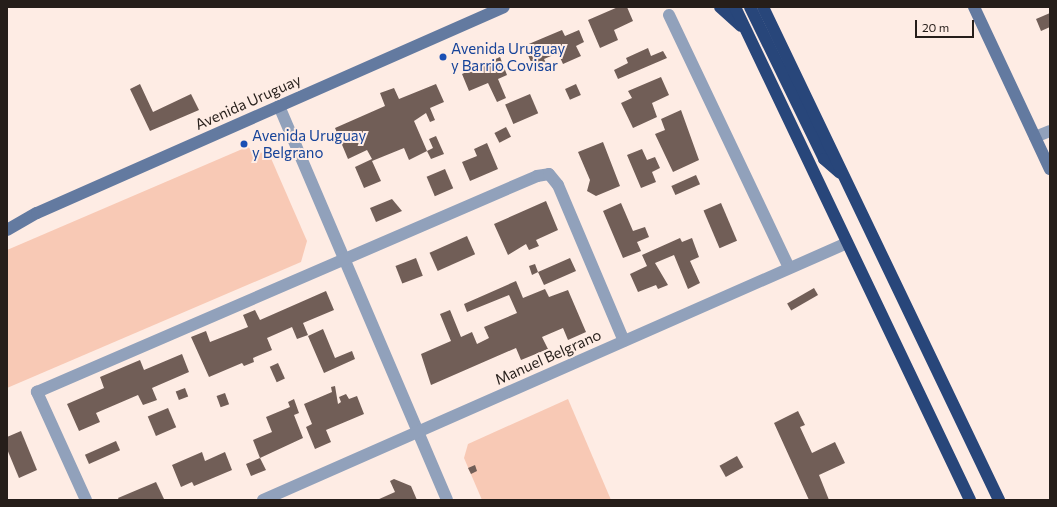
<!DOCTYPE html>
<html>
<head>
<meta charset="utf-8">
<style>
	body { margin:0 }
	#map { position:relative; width:1057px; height:507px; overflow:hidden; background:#feece4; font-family:Commissioner,sans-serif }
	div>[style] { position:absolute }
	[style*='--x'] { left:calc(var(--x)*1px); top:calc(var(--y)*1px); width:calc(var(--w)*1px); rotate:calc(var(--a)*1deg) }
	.green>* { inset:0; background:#f8c9b5 }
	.building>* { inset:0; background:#715e57; transform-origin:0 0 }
	.street>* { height:12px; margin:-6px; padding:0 6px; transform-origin:6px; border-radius:6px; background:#91a1bb }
	.secondary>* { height:12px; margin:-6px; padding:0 6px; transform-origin:6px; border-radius:6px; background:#637aa0 }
	.highway>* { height:12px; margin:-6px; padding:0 6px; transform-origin:6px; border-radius:6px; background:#28467a }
	.dots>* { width:11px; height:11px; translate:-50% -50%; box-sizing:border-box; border:2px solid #feece4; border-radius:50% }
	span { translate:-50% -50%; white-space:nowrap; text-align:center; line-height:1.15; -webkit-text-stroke:4px #feece4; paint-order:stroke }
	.transit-label { font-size:15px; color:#164399 }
	.left { translate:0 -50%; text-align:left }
	.street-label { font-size:15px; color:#261e1a }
	.frame { position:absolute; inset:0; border:8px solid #261e1a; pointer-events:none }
	.scale { position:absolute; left:915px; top:20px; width:59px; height:18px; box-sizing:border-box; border:2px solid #261e1a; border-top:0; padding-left:5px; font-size:12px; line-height:14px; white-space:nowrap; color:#261e1a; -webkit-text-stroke:3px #feece4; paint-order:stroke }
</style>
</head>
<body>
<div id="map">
	<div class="green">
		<div style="clip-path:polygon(247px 147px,270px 156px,307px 241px,301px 262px,7px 388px,7px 250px)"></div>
		<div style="clip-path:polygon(568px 399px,611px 500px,482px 500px,464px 458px,468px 444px)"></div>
	</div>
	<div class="building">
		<div style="clip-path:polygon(618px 7px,627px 7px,633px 21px,614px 30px,618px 40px,600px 48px,588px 20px)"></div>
		<div style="clip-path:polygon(1050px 13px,1050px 27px,1041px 31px,1036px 19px)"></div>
		<div style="clip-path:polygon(562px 30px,565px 36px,579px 30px,584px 42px,576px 46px,581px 56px,563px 64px,558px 53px,544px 59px,547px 65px,535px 71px,524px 46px)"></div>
		<div style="clip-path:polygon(648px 48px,651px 56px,663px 51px,667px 58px,618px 79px,614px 70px,628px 63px,626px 58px)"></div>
		<div style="clip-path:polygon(500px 57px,507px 75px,498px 79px,506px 98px,497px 102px,488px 83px,469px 91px,462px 74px)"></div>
		<div style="clip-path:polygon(661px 77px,669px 95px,652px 103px,657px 117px,633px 128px,621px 103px,632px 98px,628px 91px)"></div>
		<div style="clip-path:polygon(140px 84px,153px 112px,191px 94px,199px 110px,150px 131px,130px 89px)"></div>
		<div style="clip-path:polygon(436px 84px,444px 102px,430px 108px,435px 120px,430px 122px,426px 113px,414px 121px,427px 151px,433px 148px,429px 139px,436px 136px,444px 154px,431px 159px,427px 151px,409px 160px,404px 148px,372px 161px,381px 181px,364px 188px,355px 167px,372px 159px,367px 150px,348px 159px,335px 128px,385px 106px,380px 93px,394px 88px,399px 99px)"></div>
		<div style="left:576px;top:84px;width:12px;height:12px;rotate:66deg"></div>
		<div style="left:530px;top:94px;width:21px;height:27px;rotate:67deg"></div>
		<div style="clip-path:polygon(681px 110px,699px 160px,673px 172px,655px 134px,665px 130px,661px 119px)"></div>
		<div style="left:506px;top:127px;width:11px;height:13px;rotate:63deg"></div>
		<div style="clip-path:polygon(603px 142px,620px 186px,596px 196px,587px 191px,590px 180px,578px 152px)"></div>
		<div style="clip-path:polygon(487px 143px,498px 169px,470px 181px,462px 162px,477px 156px,474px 149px)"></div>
		<div style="clip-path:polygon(642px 149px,647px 160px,655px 157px,660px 168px,652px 172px,656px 182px,641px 188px,627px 155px)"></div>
		<div style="left:445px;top:169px;width:21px;height:20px;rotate:67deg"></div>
		<div style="left:696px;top:175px;width:10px;height:27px;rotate:66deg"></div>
		<div style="clip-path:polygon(392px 199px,402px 211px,376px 222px,370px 208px)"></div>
		<div style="clip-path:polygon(546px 201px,558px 230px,536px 240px,539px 246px,529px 250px,526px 244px,508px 255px,494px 224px)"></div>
		<div style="clip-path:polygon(621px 203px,633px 231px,645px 227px,649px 237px,637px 242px,641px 251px,623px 258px,603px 211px)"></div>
		<div style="left:721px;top:203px;width:41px;height:19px;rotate:67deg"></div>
		<div style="left:467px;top:236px;width:20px;height:41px;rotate:66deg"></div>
		<div style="clip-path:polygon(680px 238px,682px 242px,692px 238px,699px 257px,690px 261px,700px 283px,688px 289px,674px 255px,655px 263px,668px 285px,658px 289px,656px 285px,638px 292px,630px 274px,647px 266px,642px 255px)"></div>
		<div style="left:416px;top:258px;width:19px;height:22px;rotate:69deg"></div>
		<div style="clip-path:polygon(570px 258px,576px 271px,544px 285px,538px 272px,532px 275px,529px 266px,535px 264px,538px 272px)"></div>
		<div style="clip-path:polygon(516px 281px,523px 298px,545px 289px,549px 297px,568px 290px,586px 332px,568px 340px,563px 328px,542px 337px,548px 349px,521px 360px,516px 348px,431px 385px,421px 354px,451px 341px,440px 314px,450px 310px,461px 337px,472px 332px,477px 344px,489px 338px,484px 327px,517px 313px,509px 295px,467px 312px,464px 304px)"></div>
		<div style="left:814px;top:288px;width:8px;height:31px;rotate:60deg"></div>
		<div style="clip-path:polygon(326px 291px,334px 310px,303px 323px,308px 335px,297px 339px,292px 327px,267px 338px,272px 350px,253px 358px,254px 362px,244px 366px,242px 363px,209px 377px,191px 337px,206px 331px,210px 342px,248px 327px,243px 315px,255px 310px,260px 320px)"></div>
		<div style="clip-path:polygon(323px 329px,335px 358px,352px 351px,355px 359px,324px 373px,308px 336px)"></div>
		<div style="clip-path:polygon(182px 354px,189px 372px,152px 388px,157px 400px,143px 405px,138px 395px,96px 413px,100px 422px,79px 431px,67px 404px,104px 388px,100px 377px,140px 360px,144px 370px)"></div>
		<div style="left:278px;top:363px;width:17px;height:9px;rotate:66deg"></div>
		<div style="clip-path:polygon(335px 386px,338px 404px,341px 402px,339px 397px,346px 394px,349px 399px,357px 396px,364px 414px,326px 430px,331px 442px,315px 449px,306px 427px,312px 424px,304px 404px,332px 392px,331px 387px)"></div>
		<div style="left:185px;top:388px;width:9px;height:10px;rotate:69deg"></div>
		<div style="left:225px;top:393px;width:12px;height:9px;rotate:70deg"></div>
		<div style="clip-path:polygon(294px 399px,299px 413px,294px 415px,303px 438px,260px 458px,266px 470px,251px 476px,246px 464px,260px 458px,253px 440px,272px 432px,266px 417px,290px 407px,288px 402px)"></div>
		<div style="left:168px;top:408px;width:21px;height:22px;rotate:67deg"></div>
		<div style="clip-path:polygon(798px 411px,805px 425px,800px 427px,812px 453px,835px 442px,845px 463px,819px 475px,829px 500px,809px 500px,774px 423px)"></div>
		<div style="clip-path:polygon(21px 431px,37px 470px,19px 478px,7px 449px,7px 437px)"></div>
		<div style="left:116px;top:441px;width:10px;height:34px;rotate:66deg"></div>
		<div style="clip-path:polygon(202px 452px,205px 461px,225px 452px,232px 470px,194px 486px,192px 482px,181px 487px,172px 465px)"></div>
		<div style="left:737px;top:456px;width:13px;height:20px;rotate:61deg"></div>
		<div style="clip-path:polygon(475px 465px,477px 471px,471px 474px,468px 468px)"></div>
		<div style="clip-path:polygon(394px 479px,411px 486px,417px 500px,377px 500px,395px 492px,390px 481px)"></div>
		<div style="clip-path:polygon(156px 482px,164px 499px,119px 500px,118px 498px)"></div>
	</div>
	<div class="street">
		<div style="--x:669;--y:15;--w:280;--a:64.6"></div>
		<div style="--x:279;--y:106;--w:428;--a:66.9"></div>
		<div style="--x:1035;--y:137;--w:16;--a:-22"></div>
		<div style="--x:86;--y:500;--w:119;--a:-114.4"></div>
		<div style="--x:37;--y:392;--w:545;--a:-23.36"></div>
		<div style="--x:537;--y:176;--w:12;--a:-9"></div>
		<div style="--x:549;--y:174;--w:14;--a:51"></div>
		<div style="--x:558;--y:185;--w:169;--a:67.1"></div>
		<div style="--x:263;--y:500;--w:638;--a:-23.75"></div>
	</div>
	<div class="secondary">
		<div style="--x:974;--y:7;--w:179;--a:64.9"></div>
		<div style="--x:7;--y:230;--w:34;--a:-30"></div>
		<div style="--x:37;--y:213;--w:510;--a:-23.8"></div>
	</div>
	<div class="highway">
		<div style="--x:720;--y:7;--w:28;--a:42"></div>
		<div style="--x:735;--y:7;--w:546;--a:64.51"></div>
		<div style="--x:750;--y:7;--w:169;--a:64"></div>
		<div style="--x:824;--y:159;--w:21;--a:41"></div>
		<div style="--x:763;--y:7;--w:547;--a:64.42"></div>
	</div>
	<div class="dots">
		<div style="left:443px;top:57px;background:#1a4fb4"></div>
		<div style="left:244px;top:144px;background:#1a4fb4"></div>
	</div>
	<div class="transit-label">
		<span class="left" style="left:451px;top:57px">Avenida Uruguay<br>y Barrio Covisar</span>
		<span class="left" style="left:252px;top:144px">Avenida Uruguay<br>y Belgrano</span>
	</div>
	<div class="street-label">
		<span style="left:248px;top:102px;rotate:-24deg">Avenida Uruguay</span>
		<span style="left:548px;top:357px;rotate:-24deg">Manuel Belgrano</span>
	</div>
	<div class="frame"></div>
	<div class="scale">20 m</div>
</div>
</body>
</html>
